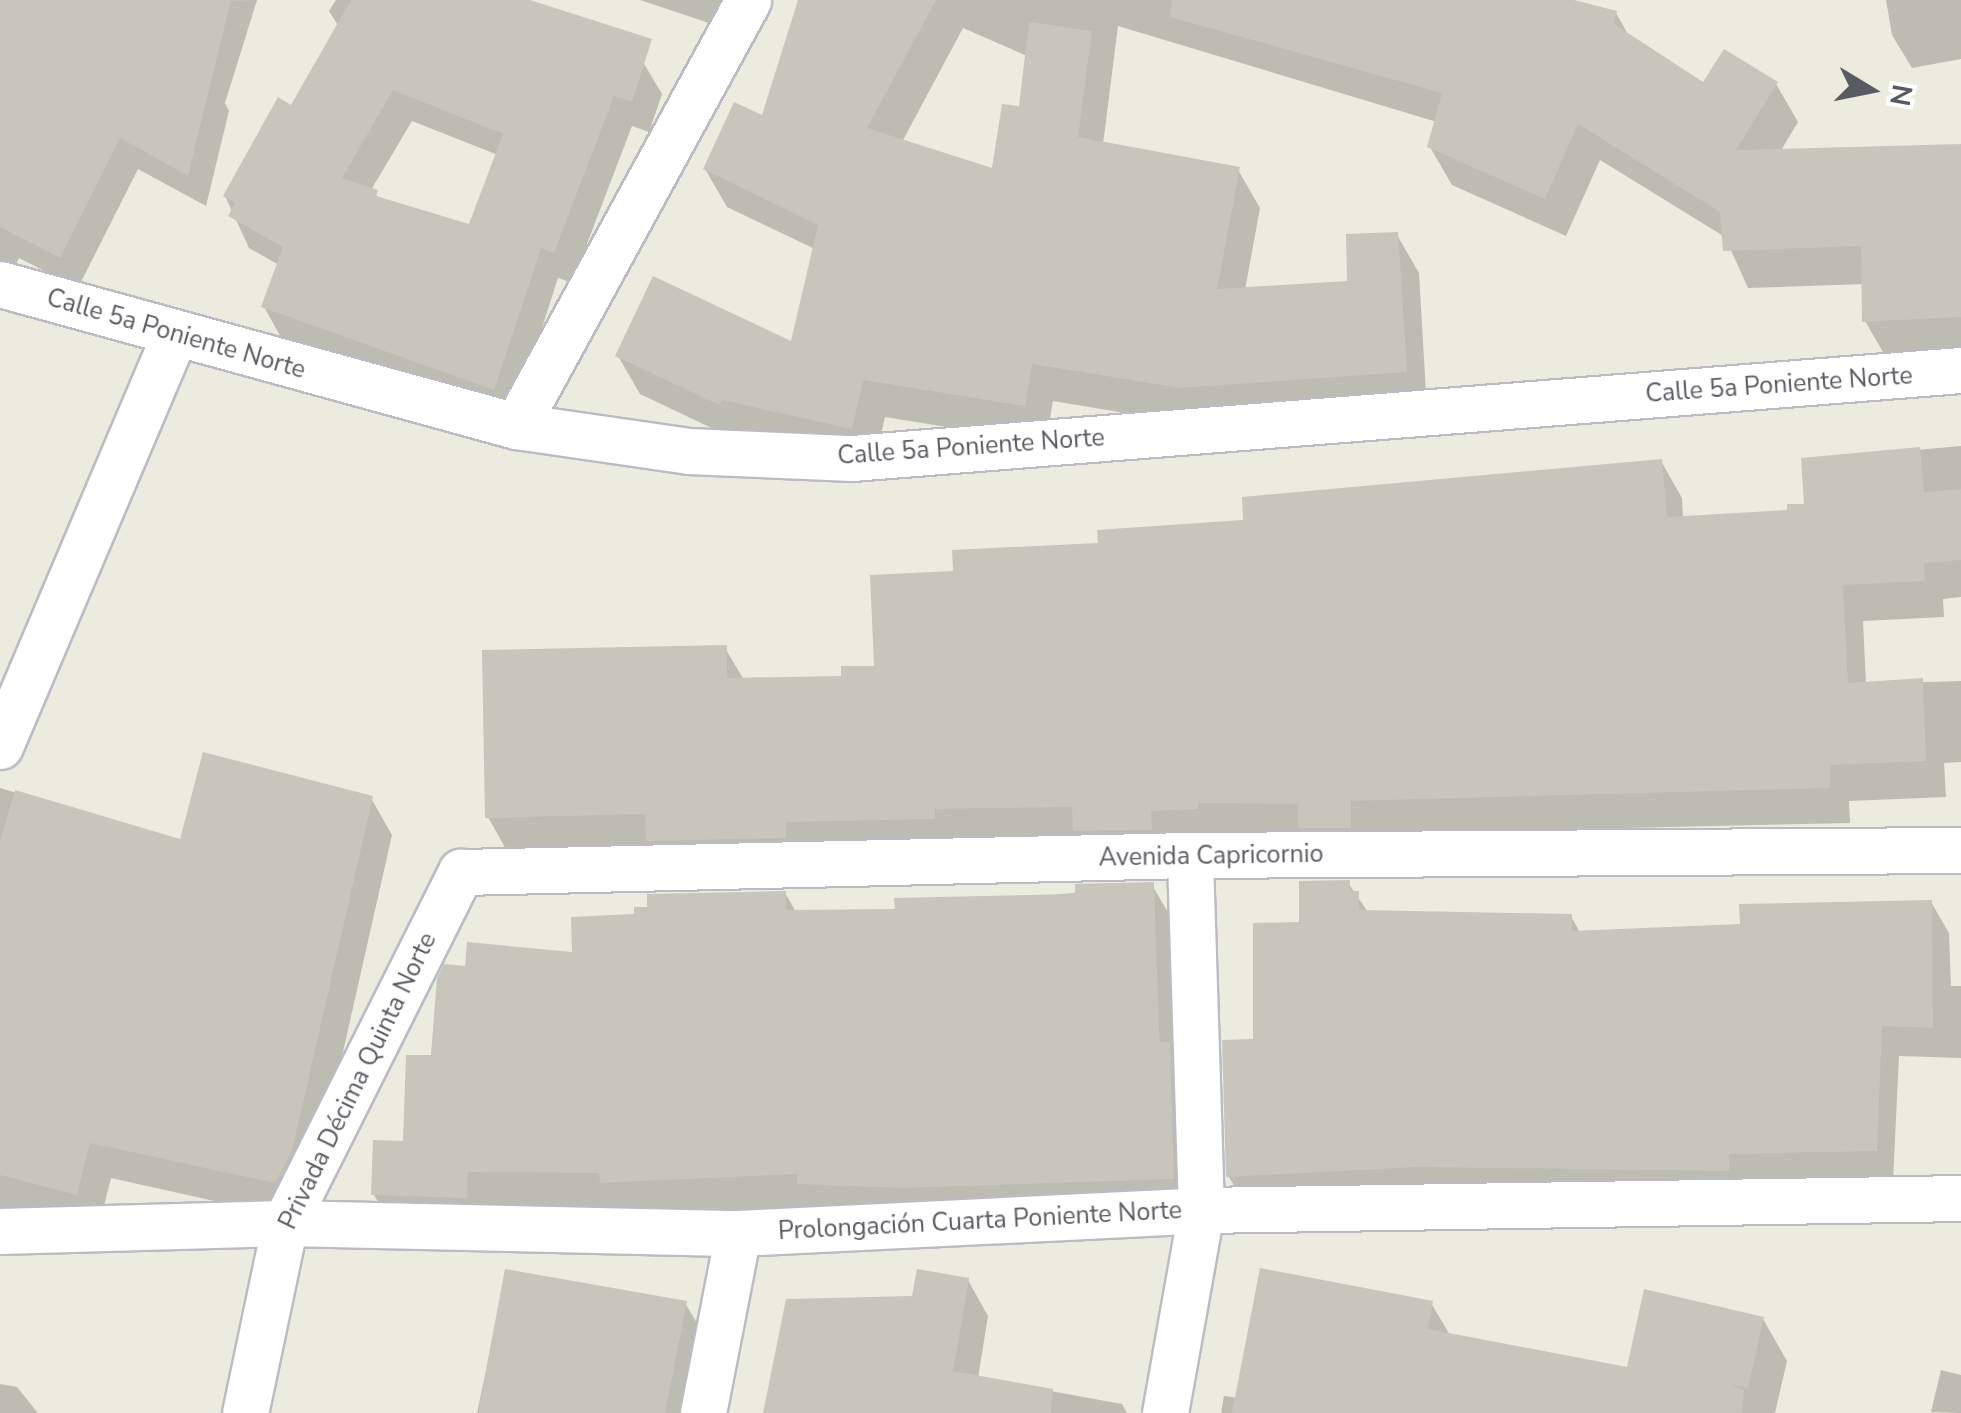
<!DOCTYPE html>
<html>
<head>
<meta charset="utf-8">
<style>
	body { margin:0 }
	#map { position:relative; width:1961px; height:1413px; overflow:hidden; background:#ecebdf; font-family:"Nunito Sans",sans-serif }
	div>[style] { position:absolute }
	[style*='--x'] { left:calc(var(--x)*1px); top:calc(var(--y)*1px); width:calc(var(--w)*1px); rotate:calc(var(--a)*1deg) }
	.shadow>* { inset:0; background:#0003 }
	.building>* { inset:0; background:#c7c5bc }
	.roads { filter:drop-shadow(2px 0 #babcc2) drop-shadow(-2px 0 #babcc2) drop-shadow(0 2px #babcc2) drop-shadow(0 -2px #babcc2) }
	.minor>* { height:45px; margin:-22.5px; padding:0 22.5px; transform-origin:22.5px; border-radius:22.5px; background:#fff }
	span { translate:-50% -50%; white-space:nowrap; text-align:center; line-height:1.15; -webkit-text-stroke:9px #fff; paint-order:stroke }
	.street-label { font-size:25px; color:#585b61 }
	.north { position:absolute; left:1821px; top:40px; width:100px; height:100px; -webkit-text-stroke:8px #fff; paint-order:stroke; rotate:100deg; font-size:28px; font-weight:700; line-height:40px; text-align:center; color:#585b61 }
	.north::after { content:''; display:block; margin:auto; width:35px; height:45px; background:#585b61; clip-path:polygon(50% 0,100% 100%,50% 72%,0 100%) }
</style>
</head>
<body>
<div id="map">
	<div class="shadow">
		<div style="clip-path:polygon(257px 0,225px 103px,229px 111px,206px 206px,138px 169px,78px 288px,19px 258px,9px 277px,0 271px,0 2px)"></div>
		<div style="clip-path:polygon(evenodd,336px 0,511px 0,643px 62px,662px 94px,649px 132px,632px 126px,572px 283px,558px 278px,512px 420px,282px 339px,264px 307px,279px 265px,249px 248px,225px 196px,292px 108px,339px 27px,329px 11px,336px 0,412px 121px,498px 155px,471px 227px,381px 200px,371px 190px,412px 121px)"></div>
		<div style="clip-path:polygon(640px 0,729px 0,718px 26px)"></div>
		<div style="clip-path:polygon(evenodd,801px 0,1563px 0,1616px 13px,1630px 38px,1704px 85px,1776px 84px,1798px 122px,1780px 152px,1961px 147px,1961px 354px,1887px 359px,1865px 321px,1864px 284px,1748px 288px,1725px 237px,1600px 160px,1566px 236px,1452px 185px,1430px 147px,1437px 122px,1118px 26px,1103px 144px,1238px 170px,1260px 208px,1245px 290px,1350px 283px,1397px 235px,1419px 273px,1427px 410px,1203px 426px,1053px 401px,1046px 443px,885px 417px,874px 466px,741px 442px,640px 394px,618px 356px,793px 344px,815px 249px,727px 207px,705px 169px,763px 118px,801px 0,963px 28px,1027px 56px,1021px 108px,994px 171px,902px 142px,963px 28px)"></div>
		<div style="clip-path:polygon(1886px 0,1961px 0,1961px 59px,1912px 68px,1892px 35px)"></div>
		<div style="clip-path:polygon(1961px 446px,1961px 597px,1943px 599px,1944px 617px,1863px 621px,1866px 684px,1961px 681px,1961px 762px,1944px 763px,1946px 797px,1849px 801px,1850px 823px,508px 853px,488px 817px,725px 648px,744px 680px,844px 678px,877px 669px,955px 573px,1246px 522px,1661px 461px,1682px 498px,1683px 518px,1790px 513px,1807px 506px,1804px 460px)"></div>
		<div style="clip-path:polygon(0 788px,182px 842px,371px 798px,392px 835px,312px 1189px,296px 1219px,111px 1178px,98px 1230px,0 1233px)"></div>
		<div style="clip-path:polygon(1348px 883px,1368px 912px,1571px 916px,1580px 933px,1742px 926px,1931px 902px,1949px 933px,1951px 986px,1961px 986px,1961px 1058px,1899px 1056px,1893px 1181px,1247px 1207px,1229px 1177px,1255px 1042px,1302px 925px)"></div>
		<div style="clip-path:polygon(1152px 885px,1173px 921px,1193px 1215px,395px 1231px,374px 1195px,406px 1144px,433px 1058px,637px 917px,785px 893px,796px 912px,897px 911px)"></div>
		<div style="clip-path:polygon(507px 1272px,685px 1303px,707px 1340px,691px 1413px,477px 1413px)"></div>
		<div style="clip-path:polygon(968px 1280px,988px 1316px,978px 1378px,1122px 1404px,1127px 1413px,768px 1413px,914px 1299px)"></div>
		<div style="clip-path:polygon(1431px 1303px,1450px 1335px,1629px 1370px,1763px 1319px,1787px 1361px,1775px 1413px,1221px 1413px,1224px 1396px,1238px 1398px)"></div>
		<div style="clip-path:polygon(1941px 1370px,1961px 1375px,1961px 1413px,1931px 1412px)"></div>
		<div style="clip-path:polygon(0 1384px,17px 1387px,38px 1413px,0 1413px)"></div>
	</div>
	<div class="building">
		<div style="clip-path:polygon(0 0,231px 0,188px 176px,120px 138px,60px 258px,0 227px)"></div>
		<div style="clip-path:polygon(evenodd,351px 0,530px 0,652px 39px,632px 102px,614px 96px,554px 253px,541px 248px,494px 390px,261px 307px,283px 247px,228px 216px,235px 203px,223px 196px,278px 97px,291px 105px,351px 0,393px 90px,503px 134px,469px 224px,376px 196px,378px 190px,342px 178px,393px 90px)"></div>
		<div style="clip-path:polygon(798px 0,936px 0,867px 128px,992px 168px,1002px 104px,1019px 106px,1029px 22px,1092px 31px,1078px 137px,1240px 167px,1217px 289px,1347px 281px,1346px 234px,1398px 232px,1407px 372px,1180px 388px,1032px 364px,1025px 406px,863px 380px,852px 429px,722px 400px,719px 405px,615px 356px,653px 276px,791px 341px,818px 225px,703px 169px,734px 102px,762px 115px)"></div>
		<div style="clip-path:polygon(1172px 0,1574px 0,1617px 11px,1614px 24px,1703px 82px,1724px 49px,1778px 82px,1736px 150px,1961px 144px,1961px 317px,1862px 322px,1861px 246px,1723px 251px,1720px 212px,1578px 124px,1545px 199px,1427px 147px,1442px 93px,1170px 17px)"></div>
		<div style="clip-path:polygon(1920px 447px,1924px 492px,1961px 489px,1961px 560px,1924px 563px,1925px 581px,1843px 585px,1848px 683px,1923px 678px,1926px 761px,1830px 765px,1830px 788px,1351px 801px,1351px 828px,1298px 828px,1298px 804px,1198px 803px,1198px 809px,1151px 811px,1152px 830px,1073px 831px,1072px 807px,935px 809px,935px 819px,786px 822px,786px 838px,646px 841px,645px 814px,485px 818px,482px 650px,727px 645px,727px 678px,841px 676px,841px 666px,874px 666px,870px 575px,953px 571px,952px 550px,1098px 543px,1097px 530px,1243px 520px,1242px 497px,1662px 459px,1667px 517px,1787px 510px,1787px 504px,1804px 504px,1801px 458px)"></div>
		<div style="clip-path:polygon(203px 752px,373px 796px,292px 1151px,275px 1183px,90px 1143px,77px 1195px,0 1175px,0 841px,15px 790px,180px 839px)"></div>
		<div style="clip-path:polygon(1350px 880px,1350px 891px,1359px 891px,1359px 910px,1572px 914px,1572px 931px,1740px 924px,1739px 904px,1932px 900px,1933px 1028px,1882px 1026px,1877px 1151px,1729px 1154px,1729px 1171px,1418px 1167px,1226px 1177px,1222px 1040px,1253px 1039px,1253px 923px,1299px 922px,1299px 881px)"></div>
		<div style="clip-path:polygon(1154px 882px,1159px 1030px,1160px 1042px,1170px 1042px,1174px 1179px,902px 1188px,797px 1184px,797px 1174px,600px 1183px,599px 1173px,468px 1172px,467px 1198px,371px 1195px,373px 1140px,403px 1141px,406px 1055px,431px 1055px,437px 978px,444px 964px,465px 966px,467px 942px,572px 952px,571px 917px,634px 914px,634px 907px,647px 907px,647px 894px,786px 891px,786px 910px,895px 909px,894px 898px,1075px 894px,1075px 884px)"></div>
		<div style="clip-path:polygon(1260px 1268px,1433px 1301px,1428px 1329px,1627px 1367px,1644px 1289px,1764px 1317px,1748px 1388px,1732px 1384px,1744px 1391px,1742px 1413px,1232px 1413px)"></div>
		<div style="clip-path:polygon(505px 1269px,687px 1301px,665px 1413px,478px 1413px)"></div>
		<div style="clip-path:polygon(917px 1269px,969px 1278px,953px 1371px,1053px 1389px,1051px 1413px,763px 1413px,786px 1299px,912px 1296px)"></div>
	</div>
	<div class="roads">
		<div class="minor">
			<div style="--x:0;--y:284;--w:535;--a:15.39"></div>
			<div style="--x:516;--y:426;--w:175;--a:8.2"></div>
			<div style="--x:689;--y:451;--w:163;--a:2.5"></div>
			<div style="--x:852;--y:458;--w:1112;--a:-4.54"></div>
			<div style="--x:516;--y:426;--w:485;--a:-61.4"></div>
			<div style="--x:0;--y:746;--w:444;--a:-67"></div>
			<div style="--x:0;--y:1231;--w:285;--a:-1.6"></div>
			<div style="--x:285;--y:1223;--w:453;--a:1.3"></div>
			<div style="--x:738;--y:1233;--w:464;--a:-2.8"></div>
			<div style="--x:1201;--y:1210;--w:760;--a:-0.9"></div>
			<div style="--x:245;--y:1413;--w:194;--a:-78.1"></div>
			<div style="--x:285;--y:1223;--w:393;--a:-63.4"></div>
			<div style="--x:461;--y:872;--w:729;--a:-1.34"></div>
			<div style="--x:1190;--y:855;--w:771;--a:-0.37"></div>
			<div style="--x:703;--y:1413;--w:183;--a:-79"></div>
			<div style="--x:1165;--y:1413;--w:206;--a:-79.9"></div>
			<div style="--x:1201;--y:1210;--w:355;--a:-91.8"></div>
		</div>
	</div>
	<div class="street-label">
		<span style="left:176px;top:334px;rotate:16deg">Calle 5a Poniente Norte</span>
		<span style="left:1779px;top:385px;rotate:-4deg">Calle 5a Poniente Norte</span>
		<span style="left:971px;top:447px;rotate:-4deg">Calle 5a Poniente Norte</span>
		<span style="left:1211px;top:856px;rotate:-1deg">Avenida Capricornio</span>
		<span style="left:358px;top:1081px;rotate:-64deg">Privada Décima Quinta Norte</span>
		<span style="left:980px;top:1221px;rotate:-3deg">Prolongación Cuarta Poniente Norte</span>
	</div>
	<div class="north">N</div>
</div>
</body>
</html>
